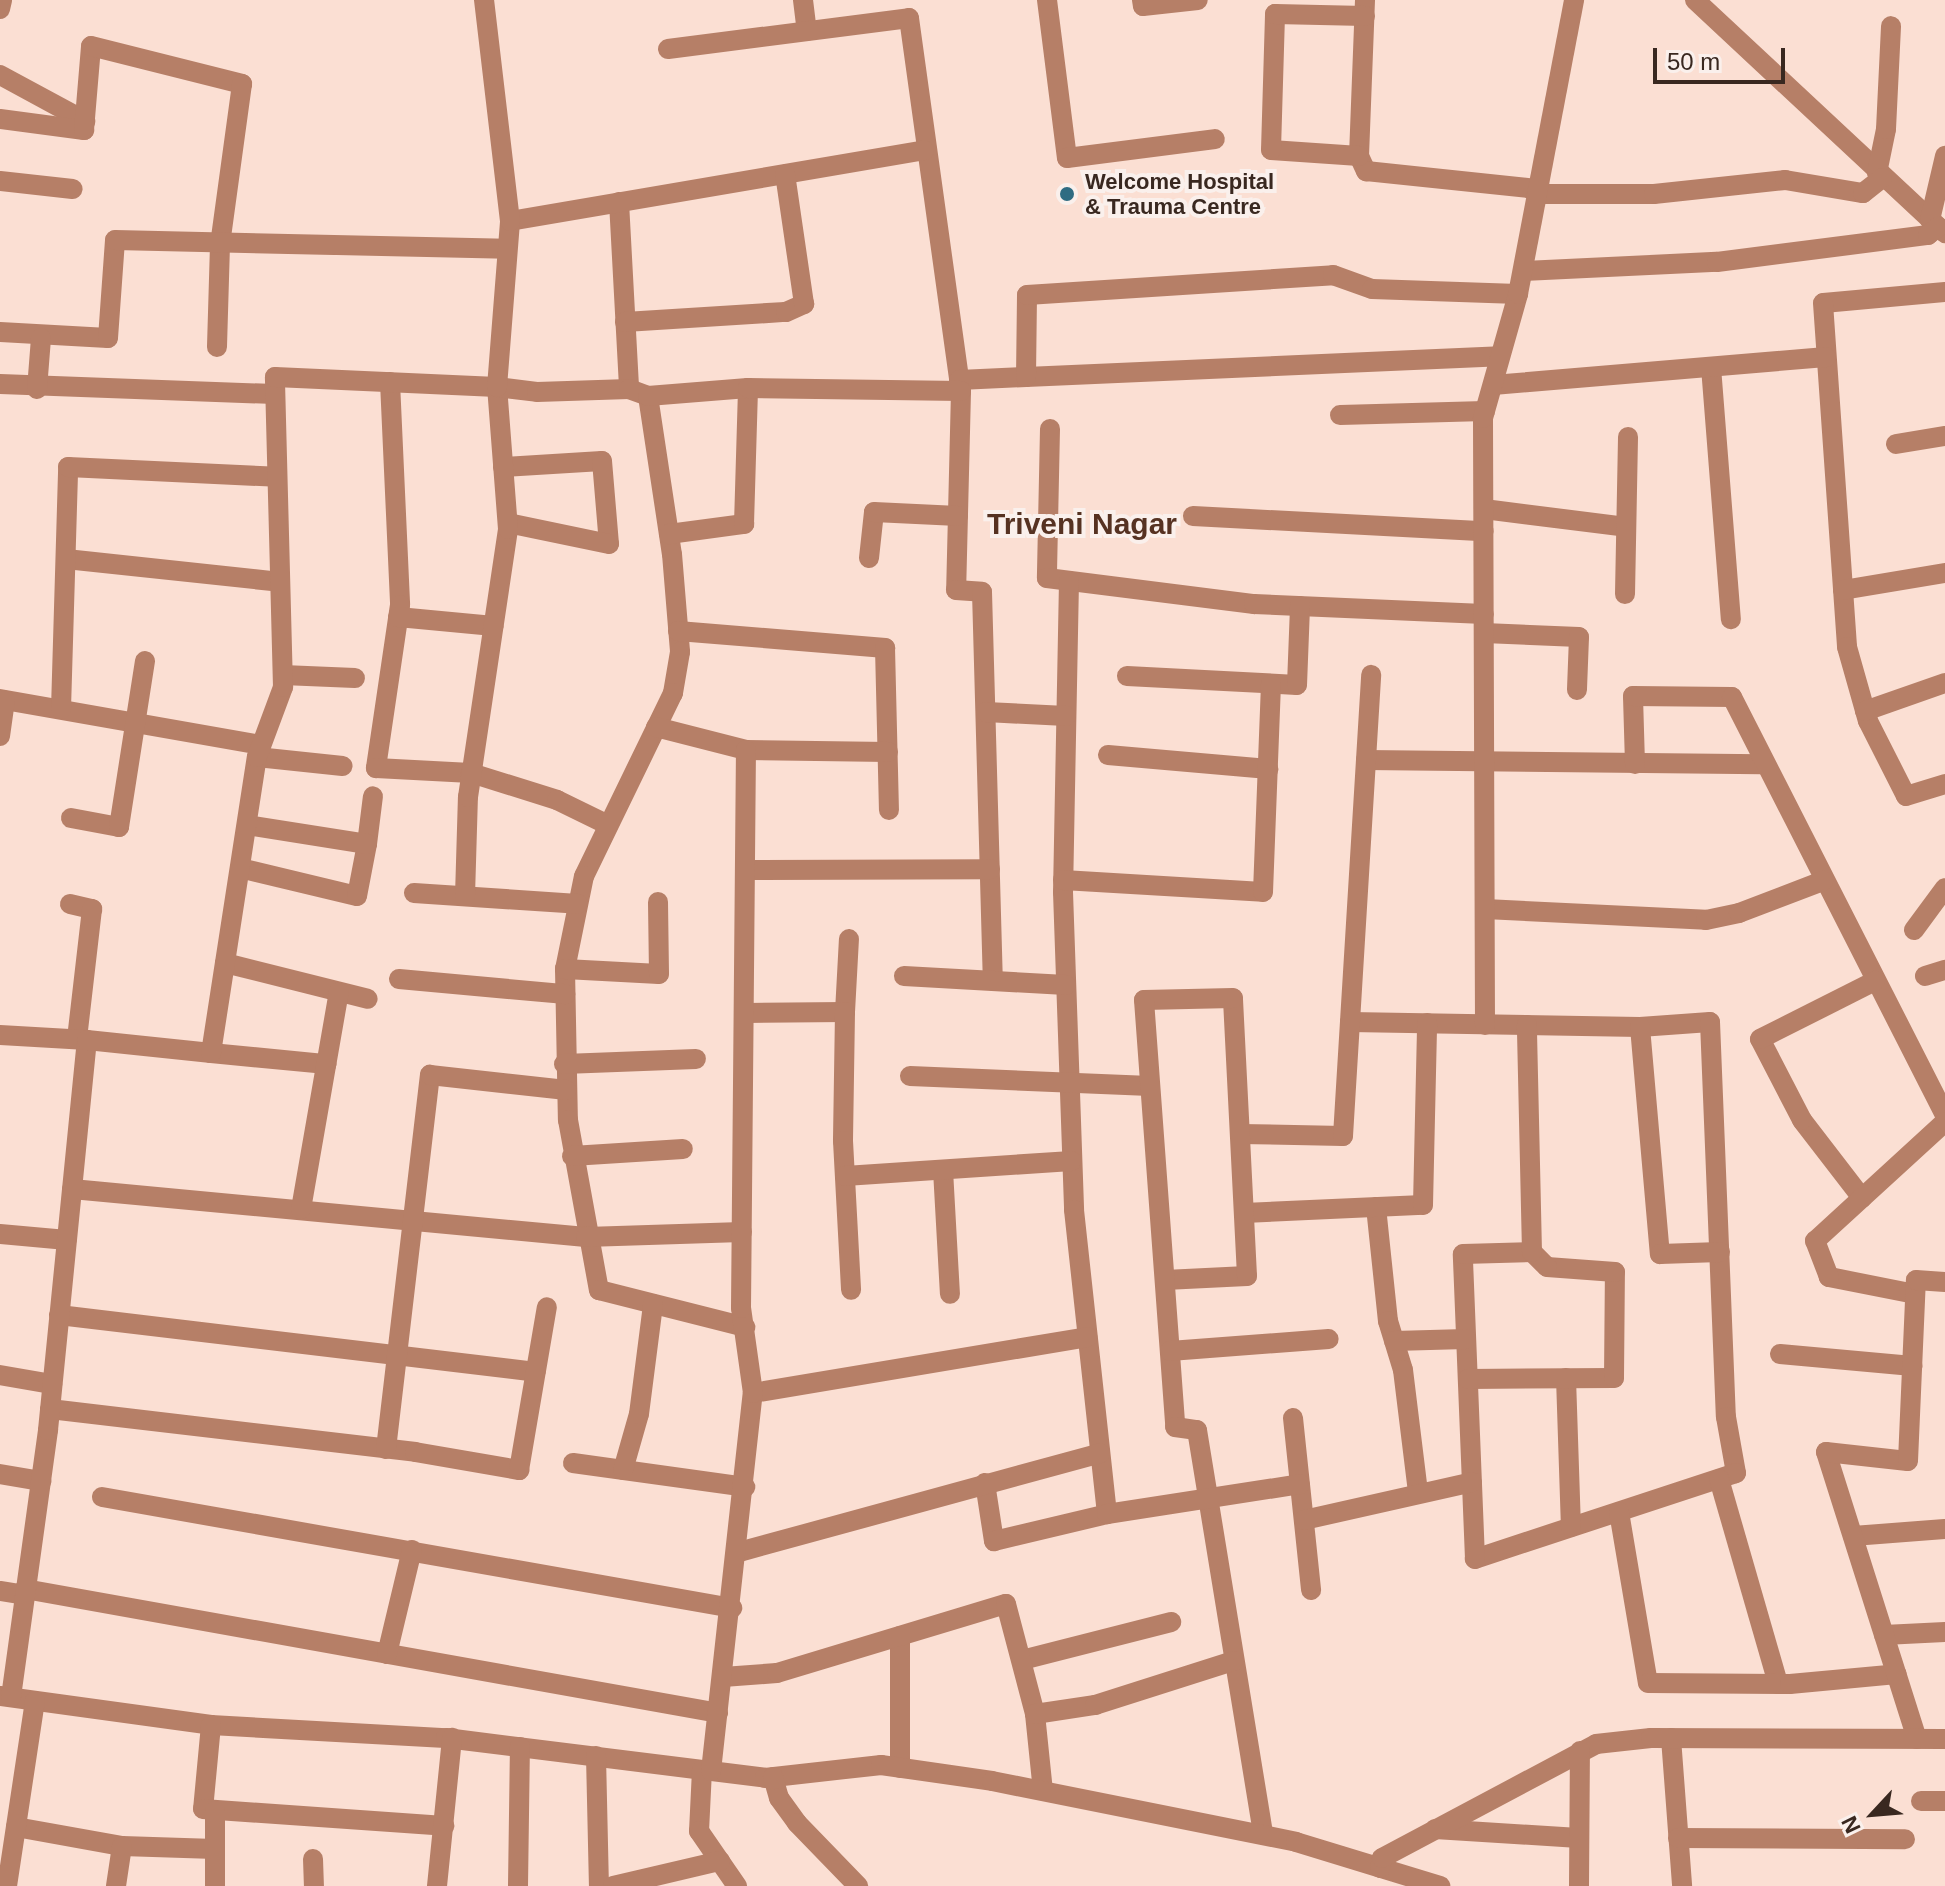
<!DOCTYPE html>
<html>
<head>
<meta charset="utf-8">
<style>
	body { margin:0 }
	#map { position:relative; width:1945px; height:1886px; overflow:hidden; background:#fbdfd3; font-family:Arial,sans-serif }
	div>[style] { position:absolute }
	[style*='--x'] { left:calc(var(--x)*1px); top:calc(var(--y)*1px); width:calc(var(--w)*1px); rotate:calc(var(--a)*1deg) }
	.minor>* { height:20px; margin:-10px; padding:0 10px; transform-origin:10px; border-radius:10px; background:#b67f67 }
	.dots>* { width:22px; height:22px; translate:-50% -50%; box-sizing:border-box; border:4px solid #faf0ec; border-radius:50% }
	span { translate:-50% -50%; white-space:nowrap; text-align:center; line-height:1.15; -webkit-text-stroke:8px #faf0ec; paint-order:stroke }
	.poi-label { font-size:22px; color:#392820; font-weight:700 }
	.left { translate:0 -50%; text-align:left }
	.district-label { font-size:30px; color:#563222; font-weight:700 }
	.north { position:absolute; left:1833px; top:1774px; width:80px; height:80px; -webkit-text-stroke:6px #faf0ec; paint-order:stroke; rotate:244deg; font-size:22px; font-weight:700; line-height:32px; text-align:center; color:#392820 }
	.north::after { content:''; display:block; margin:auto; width:28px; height:36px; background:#392820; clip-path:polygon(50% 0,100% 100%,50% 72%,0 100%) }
	.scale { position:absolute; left:1653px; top:48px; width:132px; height:36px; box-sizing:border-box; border:4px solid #392820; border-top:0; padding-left:10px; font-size:24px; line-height:28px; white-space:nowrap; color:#392820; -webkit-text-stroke:6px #faf0ec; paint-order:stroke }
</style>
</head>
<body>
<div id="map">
	<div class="minor">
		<div style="--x:803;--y:0;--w:31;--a:83"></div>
		<div style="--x:1047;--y:0;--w:159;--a:82.8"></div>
		<div style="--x:1067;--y:158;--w:149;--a:-7.3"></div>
		<div style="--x:1142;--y:0;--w:6;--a:81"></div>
		<div style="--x:1143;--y:6;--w:55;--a:-6.2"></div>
		<div style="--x:1365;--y:0;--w:156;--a:92.2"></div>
		<div style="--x:1359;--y:156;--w:17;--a:65"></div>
		<div style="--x:1366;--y:171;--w:173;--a:6"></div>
		<div style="--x:1695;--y:0;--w:342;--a:43"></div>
		<div style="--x:0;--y:9;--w:9;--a:-77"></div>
		<div style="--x:668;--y:49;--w:243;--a:-7.3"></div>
		<div style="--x:909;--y:18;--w:377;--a:82.1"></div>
		<div style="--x:961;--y:391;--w:199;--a:91.4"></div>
		<div style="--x:956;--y:590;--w:26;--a:4"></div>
		<div style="--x:982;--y:592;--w:389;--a:88.4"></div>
		<div style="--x:0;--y:75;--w:97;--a:28.4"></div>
		<div style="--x:0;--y:119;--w:85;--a:7.5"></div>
		<div style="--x:84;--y:130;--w:84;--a:-85.2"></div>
		<div style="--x:91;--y:46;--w:156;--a:14.1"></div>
		<div style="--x:242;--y:84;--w:162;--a:97.8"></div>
		<div style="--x:220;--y:245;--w:102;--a:91.7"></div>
		<div style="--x:1359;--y:156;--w:88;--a:-176.1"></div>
		<div style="--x:1271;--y:150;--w:136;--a:-88.3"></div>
		<div style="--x:1275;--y:14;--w:90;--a:1.3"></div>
		<div style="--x:1877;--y:173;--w:45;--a:-78.4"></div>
		<div style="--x:1886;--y:129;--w:103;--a:-87.2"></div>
		<div style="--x:0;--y:181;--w:73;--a:6.3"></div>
		<div style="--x:1538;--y:194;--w:116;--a:0"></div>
		<div style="--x:1654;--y:194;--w:132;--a:-6.1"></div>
		<div style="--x:1785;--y:180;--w:79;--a:9.5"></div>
		<div style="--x:1863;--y:193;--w:24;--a:-38"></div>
		<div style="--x:619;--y:202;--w:187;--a:86.9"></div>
		<div style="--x:1930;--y:220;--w:66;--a:-76.8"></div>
		<div style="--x:510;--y:221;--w:420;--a:-9.7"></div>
		<div style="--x:1523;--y:271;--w:194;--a:-2.7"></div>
		<div style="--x:1717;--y:262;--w:213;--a:-7.3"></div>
		<div style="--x:1928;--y:235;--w:13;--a:-39"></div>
		<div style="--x:1945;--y:292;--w:122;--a:174.8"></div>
		<div style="--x:1823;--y:303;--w:345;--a:86"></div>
		<div style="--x:1847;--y:647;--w:77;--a:74.2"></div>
		<div style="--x:1868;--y:721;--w:84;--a:63.1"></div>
		<div style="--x:1906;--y:796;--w:41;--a:-17.1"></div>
		<div style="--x:625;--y:322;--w:161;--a:-3.6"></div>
		<div style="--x:786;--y:312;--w:20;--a:-24"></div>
		<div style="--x:804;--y:304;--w:131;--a:-98.3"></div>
		<div style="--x:0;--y:332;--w:108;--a:3.2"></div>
		<div style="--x:108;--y:338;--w:98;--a:-85.9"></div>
		<div style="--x:115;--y:240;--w:391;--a:1.3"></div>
		<div style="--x:1711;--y:367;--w:253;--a:85.5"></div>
		<div style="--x:1026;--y:377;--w:474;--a:-2.5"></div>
		<div style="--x:959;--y:380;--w:67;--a:-2.6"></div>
		<div style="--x:1026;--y:377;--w:82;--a:-89.3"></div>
		<div style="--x:1027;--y:295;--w:307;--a:-3.7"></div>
		<div style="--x:1333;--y:275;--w:41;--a:19.7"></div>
		<div style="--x:1372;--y:289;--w:146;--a:2"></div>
		<div style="--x:390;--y:382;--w:223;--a:87.4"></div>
		<div style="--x:400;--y:605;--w:165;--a:98.4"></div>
		<div style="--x:376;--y:768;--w:95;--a:3"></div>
		<div style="--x:471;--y:773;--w:90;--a:17.4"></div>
		<div style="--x:557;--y:800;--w:57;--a:26.1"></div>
		<div style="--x:0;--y:384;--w:275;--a:2.1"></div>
		<div style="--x:1493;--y:385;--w:334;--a:-4.8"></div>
		<div style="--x:37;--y:389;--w:51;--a:-85.5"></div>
		<div style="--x:648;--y:396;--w:160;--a:81.4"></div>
		<div style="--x:672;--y:554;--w:98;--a:85.3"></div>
		<div style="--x:680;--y:652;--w:42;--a:99.7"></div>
		<div style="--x:673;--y:693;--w:203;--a:115.9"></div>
		<div style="--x:584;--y:876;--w:95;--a:101.5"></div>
		<div style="--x:565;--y:969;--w:151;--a:88.9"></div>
		<div style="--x:568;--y:1120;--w:173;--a:79.7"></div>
		<div style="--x:599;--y:1290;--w:151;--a:14.2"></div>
		<div style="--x:1340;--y:415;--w:145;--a:-1.6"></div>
		<div style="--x:1050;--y:429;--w:149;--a:91.2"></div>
		<div style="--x:1047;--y:578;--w:209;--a:7.2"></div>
		<div style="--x:1254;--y:604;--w:230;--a:2.5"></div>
		<div style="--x:1896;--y:444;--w:50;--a:-9.3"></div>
		<div style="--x:503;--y:467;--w:99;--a:-3.5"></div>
		<div style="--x:602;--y:461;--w:83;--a:85.2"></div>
		<div style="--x:609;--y:544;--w:103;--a:-168.3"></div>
		<div style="--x:1484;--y:509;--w:143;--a:7.2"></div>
		<div style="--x:1193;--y:516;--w:291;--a:3"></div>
		<div style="--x:669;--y:534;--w:76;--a:-7.6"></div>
		<div style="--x:744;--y:524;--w:136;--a:-88.3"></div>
		<div style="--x:869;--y:558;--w:46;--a:-83.8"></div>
		<div style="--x:874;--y:512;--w:84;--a:2.7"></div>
		<div style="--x:66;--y:559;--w:215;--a:6.1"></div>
		<div style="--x:1069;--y:581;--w:311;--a:91.1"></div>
		<div style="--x:1063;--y:892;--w:318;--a:88"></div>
		<div style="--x:1074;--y:1210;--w:306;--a:83.8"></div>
		<div style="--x:1843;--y:590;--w:103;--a:-9.5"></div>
		<div style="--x:1625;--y:594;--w:157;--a:-88.9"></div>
		<div style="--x:398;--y:617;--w:96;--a:5.4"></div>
		<div style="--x:678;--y:631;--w:208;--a:4.7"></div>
		<div style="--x:885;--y:648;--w:162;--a:88.6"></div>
		<div style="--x:1484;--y:633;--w:95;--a:2.4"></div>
		<div style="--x:1579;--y:637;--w:53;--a:92.2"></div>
		<div style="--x:283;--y:675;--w:72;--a:2.4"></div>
		<div style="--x:1127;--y:676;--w:170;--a:3"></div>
		<div style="--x:1297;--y:685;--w:79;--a:-87.8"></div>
		<div style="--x:0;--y:699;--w:265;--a:10"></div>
		<div style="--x:61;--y:709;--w:242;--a:-88.3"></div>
		<div style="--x:68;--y:467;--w:209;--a:2.7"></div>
		<div style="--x:1865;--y:711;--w:85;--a:-19.3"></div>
		<div style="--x:986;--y:712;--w:80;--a:2.9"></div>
		<div style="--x:656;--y:727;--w:93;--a:14.3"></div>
		<div style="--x:746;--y:750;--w:142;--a:0.8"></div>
		<div style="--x:0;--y:736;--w:36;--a:-82"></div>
		<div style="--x:1108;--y:755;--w:161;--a:5"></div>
		<div style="--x:257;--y:757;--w:86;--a:6"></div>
		<div style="--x:1366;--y:760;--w:396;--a:0.6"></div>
		<div style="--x:1635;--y:764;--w:68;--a:-91.7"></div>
		<div style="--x:1633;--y:696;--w:99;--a:0.6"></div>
		<div style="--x:1732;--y:697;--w:469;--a:63"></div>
		<div style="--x:71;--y:818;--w:49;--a:10.6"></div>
		<div style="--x:119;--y:827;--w:168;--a:-81.1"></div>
		<div style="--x:367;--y:844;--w:48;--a:-82.9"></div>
		<div style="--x:240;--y:868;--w:120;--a:13.5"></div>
		<div style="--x:357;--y:896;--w:53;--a:-79.1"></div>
		<div style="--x:367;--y:844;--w:121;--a:-171"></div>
		<div style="--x:747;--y:870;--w:243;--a:-0.2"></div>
		<div style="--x:1063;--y:880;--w:200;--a:3.4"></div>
		<div style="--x:1263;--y:892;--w:208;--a:-87.8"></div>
		<div style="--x:414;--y:893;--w:164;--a:3.8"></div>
		<div style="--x:465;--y:896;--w:99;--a:-88.3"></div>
		<div style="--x:468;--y:797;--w:271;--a:-81.5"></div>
		<div style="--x:508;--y:529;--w:142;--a:-94.4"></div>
		<div style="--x:497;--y:387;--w:40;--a:7.1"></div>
		<div style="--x:537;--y:392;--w:92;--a:-1.9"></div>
		<div style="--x:629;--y:389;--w:20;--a:20"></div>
		<div style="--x:648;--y:396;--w:100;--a:-4.6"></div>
		<div style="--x:748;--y:388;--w:213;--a:0.8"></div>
		<div style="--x:70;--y:904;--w:23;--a:13"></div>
		<div style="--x:92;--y:909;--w:131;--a:96.6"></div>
		<div style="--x:1485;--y:909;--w:221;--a:2.8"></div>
		<div style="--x:1706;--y:920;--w:34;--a:-12"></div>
		<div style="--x:1739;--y:913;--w:90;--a:-20.9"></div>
		<div style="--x:1914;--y:930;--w:52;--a:-53.6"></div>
		<div style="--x:225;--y:963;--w:147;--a:14.1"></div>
		<div style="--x:565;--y:969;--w:94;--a:3"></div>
		<div style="--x:659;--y:974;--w:72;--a:-90.8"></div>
		<div style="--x:904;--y:976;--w:162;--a:3.2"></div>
		<div style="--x:1925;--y:976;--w:21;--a:-17"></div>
		<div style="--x:399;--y:979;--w:167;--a:5.2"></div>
		<div style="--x:845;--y:1012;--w:73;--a:-86.9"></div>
		<div style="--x:747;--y:1013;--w:98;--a:-0.6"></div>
		<div style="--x:845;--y:1012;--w:129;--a:90.9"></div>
		<div style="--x:843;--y:1141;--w:149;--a:86.9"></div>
		<div style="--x:1350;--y:1022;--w:290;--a:1"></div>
		<div style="--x:1640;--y:1027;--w:70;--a:-4.1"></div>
		<div style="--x:1710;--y:1022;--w:395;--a:87.7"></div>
		<div style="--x:1726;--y:1417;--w:57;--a:79.9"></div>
		<div style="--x:1736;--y:1473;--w:275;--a:161.8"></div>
		<div style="--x:1475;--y:1559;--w:305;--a:-92.3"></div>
		<div style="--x:1463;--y:1254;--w:69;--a:-1.7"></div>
		<div style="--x:1485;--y:1025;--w:607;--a:-90.19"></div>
		<div style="--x:1483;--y:418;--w:129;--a:-74.2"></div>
		<div style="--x:1518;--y:294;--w:299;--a:-79.2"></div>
		<div style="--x:1640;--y:1027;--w:228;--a:85"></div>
		<div style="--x:1660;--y:1254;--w:60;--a:-1.9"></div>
		<div style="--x:0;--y:1035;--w:87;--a:3.3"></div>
		<div style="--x:211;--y:1053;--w:116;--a:5.5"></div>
		<div style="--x:564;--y:1064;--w:132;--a:-2.2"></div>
		<div style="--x:910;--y:1076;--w:240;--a:2.4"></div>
		<div style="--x:1240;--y:1134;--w:103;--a:1.1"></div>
		<div style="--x:1343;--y:1136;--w:462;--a:-86.5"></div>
		<div style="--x:572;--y:1156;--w:111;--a:-3.6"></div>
		<div style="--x:943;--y:1170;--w:124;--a:86.8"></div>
		<div style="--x:845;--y:1176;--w:227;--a:-3.8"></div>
		<div style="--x:72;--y:1189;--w:516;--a:5.34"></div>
		<div style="--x:586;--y:1237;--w:156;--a:-1.8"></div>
		<div style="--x:1862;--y:1198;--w:98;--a:-127.6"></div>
		<div style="--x:1802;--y:1120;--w:91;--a:-117.4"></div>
		<div style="--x:1760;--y:1039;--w:129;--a:-26.8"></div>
		<div style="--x:1376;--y:1207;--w:115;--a:84"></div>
		<div style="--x:1388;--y:1321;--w:51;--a:73"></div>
		<div style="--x:1403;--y:1370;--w:123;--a:83"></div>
		<div style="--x:301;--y:1209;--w:220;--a:-80.1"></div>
		<div style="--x:1244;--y:1213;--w:179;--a:-2.6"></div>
		<div style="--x:1423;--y:1205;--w:182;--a:-88.7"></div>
		<div style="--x:0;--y:1234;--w:67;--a:5.1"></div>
		<div style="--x:1165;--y:1280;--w:82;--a:-2.8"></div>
		<div style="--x:1247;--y:1276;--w:278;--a:-92.9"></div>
		<div style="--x:1233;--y:998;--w:89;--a:178.7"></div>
		<div style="--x:1144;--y:1000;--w:428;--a:85.8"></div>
		<div style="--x:1175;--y:1427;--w:22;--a:8"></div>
		<div style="--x:1197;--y:1430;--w:410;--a:80.7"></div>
		<div style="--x:1915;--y:1294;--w:88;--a:-168.8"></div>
		<div style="--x:1829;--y:1277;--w:39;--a:-111"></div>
		<div style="--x:1815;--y:1241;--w:176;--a:-42.5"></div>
		<div style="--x:59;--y:1315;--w:480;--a:6.8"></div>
		<div style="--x:1394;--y:1341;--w:72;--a:-1.6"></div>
		<div style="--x:1170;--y:1351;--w:159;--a:-4.3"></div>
		<div style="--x:1780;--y:1354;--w:133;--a:5.2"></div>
		<div style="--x:0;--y:1375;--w:53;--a:9.8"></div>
		<div style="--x:1566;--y:1378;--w:149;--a:88.1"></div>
		<div style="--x:1468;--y:1379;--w:146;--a:-0.4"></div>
		<div style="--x:1614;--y:1378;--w:106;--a:-89.5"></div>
		<div style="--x:1615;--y:1272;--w:68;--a:-175.8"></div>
		<div style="--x:1547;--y:1267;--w:21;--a:-135"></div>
		<div style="--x:1532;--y:1252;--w:227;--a:-91.3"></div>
		<div style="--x:753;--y:1393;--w:339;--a:-9.5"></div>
		<div style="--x:50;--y:1409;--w:368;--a:6.7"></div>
		<div style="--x:415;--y:1452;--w:106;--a:9.8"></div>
		<div style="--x:519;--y:1470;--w:165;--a:-80.3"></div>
		<div style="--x:1293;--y:1418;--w:173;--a:84"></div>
		<div style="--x:386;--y:1449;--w:377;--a:-83.3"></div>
		<div style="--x:430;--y:1075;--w:137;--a:6.3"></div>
		<div style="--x:573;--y:1463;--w:174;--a:7.9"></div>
		<div style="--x:623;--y:1470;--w:58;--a:-74.1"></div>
		<div style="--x:639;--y:1414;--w:111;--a:-82.7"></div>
		<div style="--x:0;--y:1474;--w:42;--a:9.7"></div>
		<div style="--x:1719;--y:1479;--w:213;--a:73.9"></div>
		<div style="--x:985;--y:1483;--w:59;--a:81.2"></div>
		<div style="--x:994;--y:1541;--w:116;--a:-13.4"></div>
		<div style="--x:1107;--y:1514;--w:195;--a:-8.8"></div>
		<div style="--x:102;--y:1497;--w:640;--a:9.99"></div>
		<div style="--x:1619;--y:1512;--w:173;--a:80.4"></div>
		<div style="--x:1648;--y:1683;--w:142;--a:0.4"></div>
		<div style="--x:1790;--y:1684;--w:107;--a:-5.3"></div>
		<div style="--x:1304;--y:1520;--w:172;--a:-12.7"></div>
		<div style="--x:1853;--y:1536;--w:92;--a:-4.4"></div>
		<div style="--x:739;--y:1552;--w:374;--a:-15.3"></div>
		<div style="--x:25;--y:1589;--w:704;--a:10.14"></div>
		<div style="--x:0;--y:1591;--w:25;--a:9"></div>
		<div style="--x:1884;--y:1635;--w:61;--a:-2.8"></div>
		<div style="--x:900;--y:1636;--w:132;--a:90"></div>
		<div style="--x:387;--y:1654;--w:107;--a:-76.5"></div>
		<div style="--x:1022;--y:1660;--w:154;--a:-14.3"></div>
		<div style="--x:723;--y:1677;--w:54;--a:-4.2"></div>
		<div style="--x:777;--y:1673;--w:239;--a:-16.8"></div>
		<div style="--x:1006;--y:1604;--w:114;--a:75.2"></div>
		<div style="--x:1035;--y:1714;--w:77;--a:84.1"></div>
		<div style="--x:0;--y:1696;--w:213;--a:7.8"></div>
		<div style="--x:211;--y:1725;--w:235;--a:3.2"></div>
		<div style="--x:446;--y:1738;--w:321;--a:7.1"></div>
		<div style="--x:765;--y:1778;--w:117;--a:-6.4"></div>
		<div style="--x:881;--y:1765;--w:112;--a:8.2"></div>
		<div style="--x:992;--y:1781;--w:310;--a:11.3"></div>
		<div style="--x:1296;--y:1842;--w:151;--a:17"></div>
		<div style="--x:11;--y:1697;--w:270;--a:-82.1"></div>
		<div style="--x:48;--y:1430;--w:392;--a:-84.3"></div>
		<div style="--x:87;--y:1040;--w:125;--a:6"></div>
		<div style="--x:211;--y:1053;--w:300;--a:-81.2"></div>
		<div style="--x:257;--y:757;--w:75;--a:-69.6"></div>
		<div style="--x:283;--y:687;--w:310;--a:-91.5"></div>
		<div style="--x:275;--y:377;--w:222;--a:2.6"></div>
		<div style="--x:497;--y:387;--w:167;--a:-85.5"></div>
		<div style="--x:510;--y:221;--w:223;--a:-96.7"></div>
		<div style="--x:1035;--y:1714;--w:61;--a:-8.5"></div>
		<div style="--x:1095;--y:1705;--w:145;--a:-17.7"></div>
		<div style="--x:211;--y:1725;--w:84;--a:95.4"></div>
		<div style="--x:203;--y:1809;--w:242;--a:4"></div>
		<div style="--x:1671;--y:1738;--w:148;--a:85.7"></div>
		<div style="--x:1917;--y:1739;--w:301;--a:-107.6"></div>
		<div style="--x:1826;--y:1452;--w:82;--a:6.3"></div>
		<div style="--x:1908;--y:1461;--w:181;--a:-87.5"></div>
		<div style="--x:1916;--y:1280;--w:29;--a:4"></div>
		<div style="--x:596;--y:1756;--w:130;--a:88.7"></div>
		<div style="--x:702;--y:1770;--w:61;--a:92.8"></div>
		<div style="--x:699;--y:1831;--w:67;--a:55.4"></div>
		<div style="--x:711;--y:1771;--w:380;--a:-83.7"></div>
		<div style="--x:753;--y:1393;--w:86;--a:-98"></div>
		<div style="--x:741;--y:1308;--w:558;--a:-89.49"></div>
		<div style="--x:773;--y:1777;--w:22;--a:74"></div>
		<div style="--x:779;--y:1798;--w:31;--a:54"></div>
		<div style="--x:797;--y:1823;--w:88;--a:45.9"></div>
		<div style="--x:1921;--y:1801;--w:24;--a:0"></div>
		<div style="--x:16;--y:1827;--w:108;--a:10.2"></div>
		<div style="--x:122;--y:1846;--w:93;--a:1.8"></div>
		<div style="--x:1435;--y:1829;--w:144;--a:3.6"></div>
		<div style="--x:1678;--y:1838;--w:227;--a:0.3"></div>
		<div style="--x:313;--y:1859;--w:27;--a:88"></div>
		<div style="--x:1380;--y:1868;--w:10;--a:-79"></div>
		<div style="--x:1382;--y:1858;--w:242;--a:-28"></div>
		<div style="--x:1596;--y:1744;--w:55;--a:-6.2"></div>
		<div style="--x:1651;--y:1738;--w:294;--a:0.2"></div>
		<div style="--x:7;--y:1886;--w:187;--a:-81.4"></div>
		<div style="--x:116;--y:1886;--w:40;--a:-81.5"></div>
		<div style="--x:215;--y:1886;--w:75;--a:-90"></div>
		<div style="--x:437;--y:1886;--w:149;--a:-84.2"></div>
		<div style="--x:518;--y:1886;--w:139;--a:-89.2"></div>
		<div style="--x:613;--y:1886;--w:110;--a:-13.2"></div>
		<div style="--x:1579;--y:1886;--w:135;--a:-89.6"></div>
	</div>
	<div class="dots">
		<div style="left:1067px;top:194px;background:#2f6c82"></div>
	</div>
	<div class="poi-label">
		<span class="left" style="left:1085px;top:194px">Welcome Hospital<br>&amp; Trauma Centre</span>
	</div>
	<div class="district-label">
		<span style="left:1082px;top:524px">Triveni Nagar</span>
	</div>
	<div class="north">N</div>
	<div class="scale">50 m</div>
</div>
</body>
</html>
